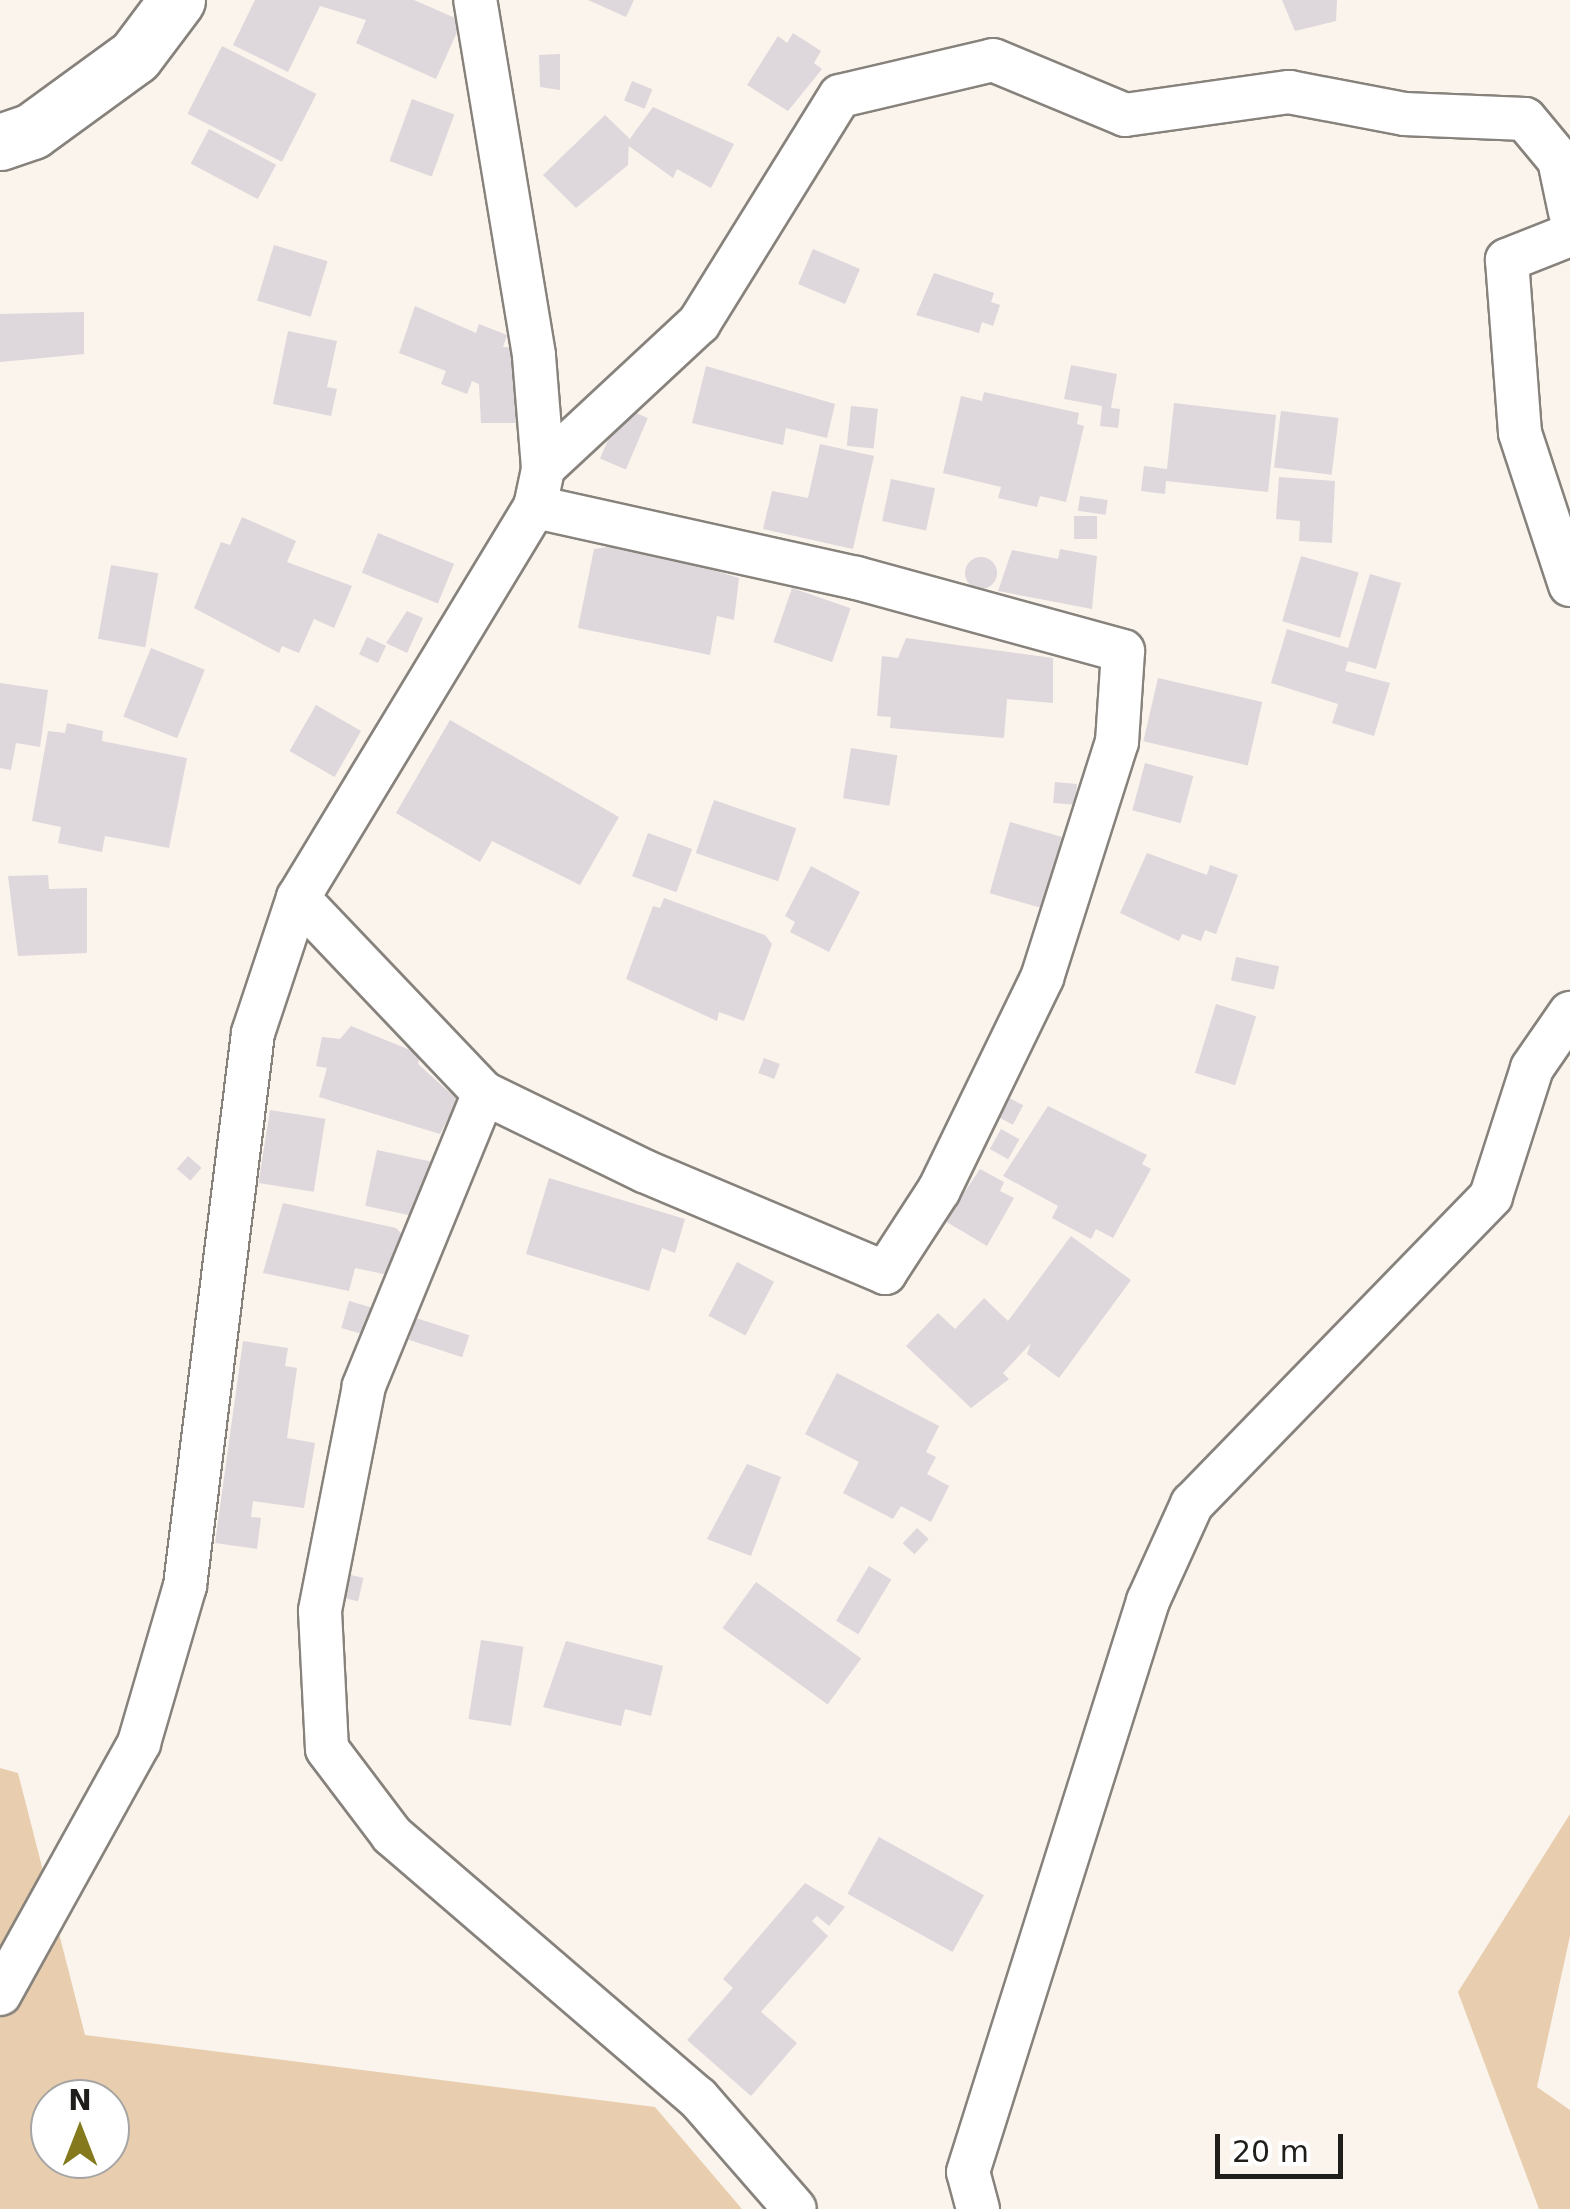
<!DOCTYPE html>
<html>
<head>
<meta charset="utf-8">
<style>
	body { margin:0 }
	#map { position:relative; width:1570px; height:2209px; overflow:hidden; background:#faf4ed; font-family:"DejaVu Sans",sans-serif }
	div>[style] { position:absolute }
	[style*='--x'] { left:calc(var(--x)*1px); top:calc(var(--y)*1px); width:calc(var(--w)*1px); rotate:calc(var(--a)*1deg) }
	.green>* { inset:0; background:#e8ceae }
	.building>* { inset:0; background:#ded7dc; transform-origin:0 0 }
	.round { border-radius:50% }
	.roads { filter:drop-shadow(2px 0 #87827c) drop-shadow(-2px 0 #87827c) drop-shadow(0 2px #87827c) drop-shadow(0 -2px #87827c) }
	.street>* { height:42px; margin:-21px; padding:0 21px; transform-origin:21px; border-radius:21px; background:#fff }
	.secondary>* { height:55px; margin:-27.5px; padding:0 27.5px; transform-origin:27.5px; border-radius:27.5px; background:#fff }
	span { translate:-50% -50%; white-space:nowrap; text-align:center; line-height:1.15; -webkit-text-stroke:8px #fff; paint-order:stroke }
	.north { position:absolute; left:30px; top:2079px; width:100px; height:100px; box-sizing:border-box; background:#fff; border:2px solid #a6a5a4; border-radius:50%; rotate:0deg; font-size:28px; font-weight:700; line-height:40px; text-align:center; color:#201e1b }
	.north::after { content:''; display:block; margin:auto; width:35px; height:45px; background:#85791e; clip-path:polygon(50% 0,100% 100%,50% 72%,0 100%) }
	.scale { position:absolute; left:1215px; top:2134px; width:128px; height:45px; box-sizing:border-box; border:5px solid #201e1b; border-top:0; padding-left:12px; font-size:30px; line-height:35px; white-space:nowrap; color:#201e1b; -webkit-text-stroke:8px #fff; paint-order:stroke }
</style>
</head>
<body>
<div id="map">
	<div class="green">
		<div style="clip-path:polygon(evenodd,0 1768px,18px 1773px,85px 2035px,655px 2107px,742px 2209px,0 2209px,0 1768px,50px 2099px,110px 2099px,110px 2159px,50px 2159px,50px 2099px)"></div>
		<div style="clip-path:polygon(1570px 1814px,1570px 1936px,1537px 2087px,1570px 2110px,1570px 2209px,1539px 2209px,1458px 1992px)"></div>
	</div>
	<div class="building">
		<div style="clip-path:polygon(255px 0,414px 0,462px 21px,436px 79px,356px 43px,366px 20px,320px 6px,288px 72px,233px 45px)"></div>
		<div style="clip-path:polygon(588px 0,634px 0,626px 17px)"></div>
		<div style="clip-path:polygon(1282px 0,1337px 0,1336px 21px,1295px 31px)"></div>
		<div style="clip-path:polygon(793px 33px,821px 51px,814px 63px,822px 69px,788px 111px,747px 85px,778px 36px,787px 43px)"></div>
		<div style="left:222px;top:46px;width:106px;height:76px;rotate:27deg"></div>
		<div style="clip-path:polygon(560px 54px,560px 90px,540px 87px,539px 55px)"></div>
		<div style="left:632px;top:81px;width:22px;height:21px;rotate:22deg"></div>
		<div style="left:412px;top:99px;width:45px;height:66px;rotate:20deg"></div>
		<div style="clip-path:polygon(653px 107px,734px 144px,711px 188px,677px 169px,673px 178px,626px 144px)"></div>
		<div style="clip-path:polygon(605px 115px,629px 138px,628px 165px,576px 208px,543px 175px)"></div>
		<div style="left:209px;top:129px;width:76px;height:39px;rotate:28deg"></div>
		<div style="left:274px;top:245px;width:56px;height:58px;rotate:17deg"></div>
		<div style="left:813px;top:249px;width:51px;height:38px;rotate:23deg"></div>
		<div style="clip-path:polygon(934px 273px,994px 293px,991px 302px,1000px 305px,993px 326px,982px 322px,979px 333px,916px 315px)"></div>
		<div style="clip-path:polygon(415px 306px,476px 333px,479px 324px,507px 335px,503px 347px,522px 348px,523px 423px,481px 423px,479px 384px,472px 381px,467px 394px,441px 384px,446px 371px,399px 353px)"></div>
		<div style="clip-path:polygon(84px 312px,84px 354px,0 362px,0 314px)"></div>
		<div style="clip-path:polygon(288px 331px,337px 341px,327px 387px,337px 389px,331px 416px,273px 404px)"></div>
		<div style="clip-path:polygon(1071px 365px,1117px 374px,1111px 408px,1120px 409px,1118px 428px,1100px 426px,1102px 406px,1064px 399px)"></div>
		<div style="clip-path:polygon(706px 366px,835px 404px,827px 438px,786px 428px,783px 445px,692px 423px)"></div>
		<div style="clip-path:polygon(984px 392px,1079px 413px,1077px 424px,1084px 426px,1066px 502px,1040px 496px,1037px 507px,998px 498px,1001px 487px,943px 473px,961px 396px,982px 401px)"></div>
		<div style="clip-path:polygon(1174px 403px,1276px 415px,1268px 492px,1166px 481px,1165px 494px,1141px 491px,1144px 466px,1167px 469px)"></div>
		<div style="left:851px;top:406px;width:27px;height:40px;rotate:6deg"></div>
		<div style="left:622px;top:407px;width:28px;height:56px;rotate:23deg"></div>
		<div style="left:1281px;top:411px;width:58px;height:57px;rotate:7deg"></div>
		<div style="clip-path:polygon(820px 444px,874px 456px,853px 549px,763px 529px,772px 491px,808px 498px)"></div>
		<div style="clip-path:polygon(1279px 477px,1335px 481px,1332px 543px,1299px 541px,1300px 521px,1276px 519px)"></div>
		<div style="left:891px;top:479px;width:45px;height:43px;rotate:12deg"></div>
		<div style="left:1080px;top:496px;width:28px;height:15px;rotate:8deg"></div>
		<div style="left:1074px;top:516px;width:23px;height:23px"></div>
		<div style="clip-path:polygon(242px 517px,296px 541px,287px 562px,352px 586px,334px 628px,314px 619px,299px 653px,282px 646px,279px 653px,194px 608px,221px 542px,230px 545px)"></div>
		<div style="left:378px;top:533px;width:82px;height:43px;rotate:22deg"></div>
		<div style="clip-path:polygon(627px 544px,739px 578px,734px 620px,717px 616px,710px 655px,578px 628px,594px 549px)"></div>
		<div style="clip-path:polygon(1060px 549px,1097px 556px,1092px 609px,998px 591px,1012px 550px,1058px 559px)"></div>
		<div style="left:1301px;top:556px;width:60px;height:68px;rotate:16deg"></div>
		<div class="round" style="left:965px;top:557px;width:32px;height:32px"></div>
		<div style="left:111px;top:565px;width:48px;height:75px;rotate:10deg"></div>
		<div style="clip-path:polygon(1370px 574px,1401px 583px,1376px 669px,1348px 661px,1345px 671px,1390px 683px,1374px 736px,1332px 723px,1338px 704px,1271px 683px,1287px 629px,1348px 648px)"></div>
		<div style="left:792px;top:588px;width:62px;height:57px;rotate:19deg"></div>
		<div style="clip-path:polygon(407px 611px,423px 618px,407px 653px,386px 643px)"></div>
		<div style="left:367px;top:637px;width:21px;height:19px;rotate:25deg"></div>
		<div style="clip-path:polygon(906px 638px,1053px 658px,1053px 703px,1007px 699px,1004px 738px,890px 728px,891px 717px,877px 716px,882px 656px,898px 658px)"></div>
		<div style="left:151px;top:648px;width:58px;height:74px;rotate:22deg"></div>
		<div style="left:1158px;top:678px;width:107px;height:65px;rotate:13deg"></div>
		<div style="clip-path:polygon(0 683px,48px 690px,40px 747px,16px 743px,11px 770px,0 768px)"></div>
		<div style="left:316px;top:705px;width:52px;height:53px;rotate:30deg"></div>
		<div style="clip-path:polygon(450px 720px,619px 817px,580px 885px,492px 841px,480px 862px,396px 813px)"></div>
		<div style="clip-path:polygon(67px 723px,103px 731px,102px 741px,187px 758px,169px 848px,105px 836px,102px 852px,58px 843px,61px 827px,32px 821px,48px 731px,65px 733px)"></div>
		<div style="left:851px;top:748px;width:47px;height:51px;rotate:9deg"></div>
		<div style="left:1145px;top:763px;width:50px;height:49px;rotate:15deg"></div>
		<div style="left:1055px;top:782px;width:22px;height:21px;rotate:5deg"></div>
		<div style="left:714px;top:800px;width:87px;height:56px;rotate:19deg"></div>
		<div style="left:1010px;top:822px;width:56px;height:74px;rotate:16deg"></div>
		<div style="left:648px;top:833px;width:47px;height:46px;rotate:20deg"></div>
		<div style="clip-path:polygon(1147px 853px,1207px 875px,1210px 865px,1238px 875px,1216px 934px,1205px 930px,1201px 941px,1182px 934px,1179px 941px,1120px 913px)"></div>
		<div style="clip-path:polygon(811px 866px,860px 892px,829px 952px,790px 932px,795px 922px,785px 916px)"></div>
		<div style="clip-path:polygon(48px 875px,49px 889px,87px 888px,87px 953px,18px 956px,8px 876px)"></div>
		<div style="clip-path:polygon(664px 898px,765px 935px,772px 944px,744px 1021px,719px 1012px,717px 1021px,626px 979px,653px 906px,660px 908px)"></div>
		<div style="left:1236px;top:957px;width:44px;height:24px;rotate:12deg"></div>
		<div style="left:1216px;top:1004px;width:42px;height:72px;rotate:17deg"></div>
		<div style="clip-path:polygon(351px 1026px,420px 1054px,418px 1064px,458px 1100px,440px 1134px,319px 1097px,327px 1068px,316px 1066px,322px 1037px,340px 1039px)"></div>
		<div style="left:764px;top:1058px;width:17px;height:16px;rotate:21deg"></div>
		<div style="left:1002px;top:1094px;width:24px;height:22px;rotate:28deg"></div>
		<div style="clip-path:polygon(1048px 1106px,1147px 1155px,1142px 1164px,1151px 1169px,1113px 1238px,1096px 1229px,1091px 1239px,1052px 1218px,1058px 1206px,1003px 1176px)"></div>
		<div style="left:270px;top:1110px;width:56px;height:74px;rotate:9deg"></div>
		<div style="left:1001px;top:1129px;width:21px;height:23px;rotate:29deg"></div>
		<div style="left:377px;top:1150px;width:56px;height:57px;rotate:12deg"></div>
		<div style="left:188px;top:1156px;width:18px;height:17px;rotate:41deg"></div>
		<div style="clip-path:polygon(980px 1169px,1004px 1182px,1000px 1191px,1014px 1198px,987px 1246px,945px 1221px)"></div>
		<div style="clip-path:polygon(549px 1178px,685px 1219px,675px 1253px,662px 1248px,649px 1291px,526px 1254px)"></div>
		<div style="clip-path:polygon(283px 1203px,396px 1228px,403px 1235px,393px 1276px,355px 1268px,349px 1291px,263px 1273px)"></div>
		<div style="clip-path:polygon(1071px 1236px,1131px 1280px,1059px 1378px,1027px 1354px,1031px 1343px,1003px 1373px,1009px 1379px,971px 1408px,906px 1346px,938px 1313px,955px 1329px,984px 1298px,1008px 1321px)"></div>
		<div style="left:737px;top:1262px;width:42px;height:61px;rotate:28deg"></div>
		<div style="left:349px;top:1301px;width:32px;height:28px;rotate:16deg"></div>
		<div style="left:416px;top:1318px;width:56px;height:23px;rotate:18deg"></div>
		<div style="clip-path:polygon(243px 1341px,288px 1348px,285px 1366px,297px 1368px,287px 1438px,315px 1443px,304px 1508px,253px 1501px,251px 1517px,261px 1518px,257px 1549px,215px 1543px)"></div>
		<div style="clip-path:polygon(837px 1373px,939px 1426px,926px 1452px,936px 1457px,927px 1474px,949px 1486px,931px 1522px,901px 1506px,893px 1519px,843px 1493px,859px 1462px,805px 1434px)"></div>
		<div style="clip-path:polygon(747px 1464px,781px 1477px,751px 1556px,707px 1539px)"></div>
		<div style="left:917px;top:1528px;width:16px;height:21px;rotate:43deg"></div>
		<div style="left:869px;top:1566px;width:26px;height:64px;rotate:31deg"></div>
		<div style="left:342px;top:1573px;width:22px;height:24px;rotate:13deg"></div>
		<div style="left:756px;top:1582px;width:130px;height:57px;rotate:36deg"></div>
		<div style="left:481px;top:1640px;width:43px;height:80px;rotate:9deg"></div>
		<div style="clip-path:polygon(566px 1641px,663px 1666px,651px 1716px,625px 1709px,621px 1726px,543px 1707px)"></div>
		<div style="left:879px;top:1837px;width:120px;height:65px;rotate:29deg"></div>
		<div style="clip-path:polygon(805px 1883px,845px 1907px,829px 1926px,817px 1916px,812px 1921px,828px 1936px,761px 2012px,797px 2043px,751px 2096px,687px 2040px,733px 1988px,723px 1979px)"></div>
	</div>
	<div class="roads">
		<div class="street">
			<div style="--x:1570;--y:235;--w:68;--a:158.4"></div>
			<div style="--x:1507;--y:260;--w:173;--a:85.7"></div>
			<div style="--x:1520;--y:433;--w:160;--a:71.8"></div>
			<div style="--x:543;--y:468;--w:213;--a:-42.9"></div>
			<div style="--x:699;--y:323;--w:267;--a:-58.2"></div>
			<div style="--x:840;--y:96;--w:157;--a:-13.2"></div>
			<div style="--x:993;--y:60;--w:143;--a:22.6"></div>
			<div style="--x:1125;--y:115;--w:166;--a:-8"></div>
			<div style="--x:1289;--y:92;--w:117;--a:10.8"></div>
			<div style="--x:1404;--y:114;--w:121;--a:2.4"></div>
			<div style="--x:1525;--y:119;--w:53;--a:50.3"></div>
			<div style="--x:1559;--y:160;--w:53;--a:78.1"></div>
			<div style="--x:298;--y:898;--w:269;--a:46.4"></div>
			<div style="--x:484;--y:1093;--w:178;--a:26"></div>
			<div style="--x:644;--y:1171;--w:262;--a:22.9"></div>
			<div style="--x:885;--y:1273;--w:99;--a:-57"></div>
			<div style="--x:939;--y:1190;--w:236;--a:-64.1"></div>
			<div style="--x:1042;--y:978;--w:248;--a:-72.4"></div>
			<div style="--x:1117;--y:742;--w:91;--a:-86.2"></div>
			<div style="--x:1123;--y:651;--w:277;--a:-164.7"></div>
			<div style="--x:856;--y:578;--w:329;--a:-167.5"></div>
			<div style="--x:484;--y:1093;--w:317;--a:112.3"></div>
			<div style="--x:364;--y:1386;--w:229;--a:101.1"></div>
			<div style="--x:320;--y:1611;--w:138;--a:87.1"></div>
			<div style="--x:327;--y:1749;--w:108;--a:52.9"></div>
			<div style="--x:392;--y:1835;--w:403;--a:40.7"></div>
			<div style="--x:698;--y:2098;--w:147;--a:48.9"></div>
			<div style="--x:0;--y:1994;--w:287;--a:-61"></div>
			<div style="--x:139;--y:1743;--w:164;--a:-73.7"></div>
			<div style="--x:185;--y:1586;--w:557;--a:-82.99"></div>
			<div style="--x:253;--y:1033;--w:142;--a:-71.6"></div>
			<div style="--x:298;--y:898;--w:457;--a:-58.8"></div>
			<div style="--x:535;--y:507;--w:40;--a:-78"></div>
			<div style="--x:543;--y:468;--w:113;--a:-94.6"></div>
			<div style="--x:534;--y:355;--w:360;--a:-99.4"></div>
			<div style="--x:978;--y:2209;--w:38;--a:-105"></div>
			<div style="--x:968;--y:2172;--w:599;--a:-72.5"></div>
			<div style="--x:1148;--y:1601;--w:107;--a:-65.6"></div>
			<div style="--x:1192;--y:1504;--w:429;--a:-45.8"></div>
			<div style="--x:1491;--y:1196;--w:134;--a:-72.2"></div>
			<div style="--x:1532;--y:1068;--w:67;--a:-55.4"></div>
		</div>
		<div class="secondary">
			<div style="--x:0;--y:142;--w:34;--a:-19"></div>
			<div style="--x:32;--y:131;--w:127;--a:-36.1"></div>
			<div style="--x:135;--y:56;--w:70;--a:-53.1"></div>
		</div>
	</div>
	<div class="north">N</div>
	<div class="scale">20 m</div>
</div>
</body>
</html>
